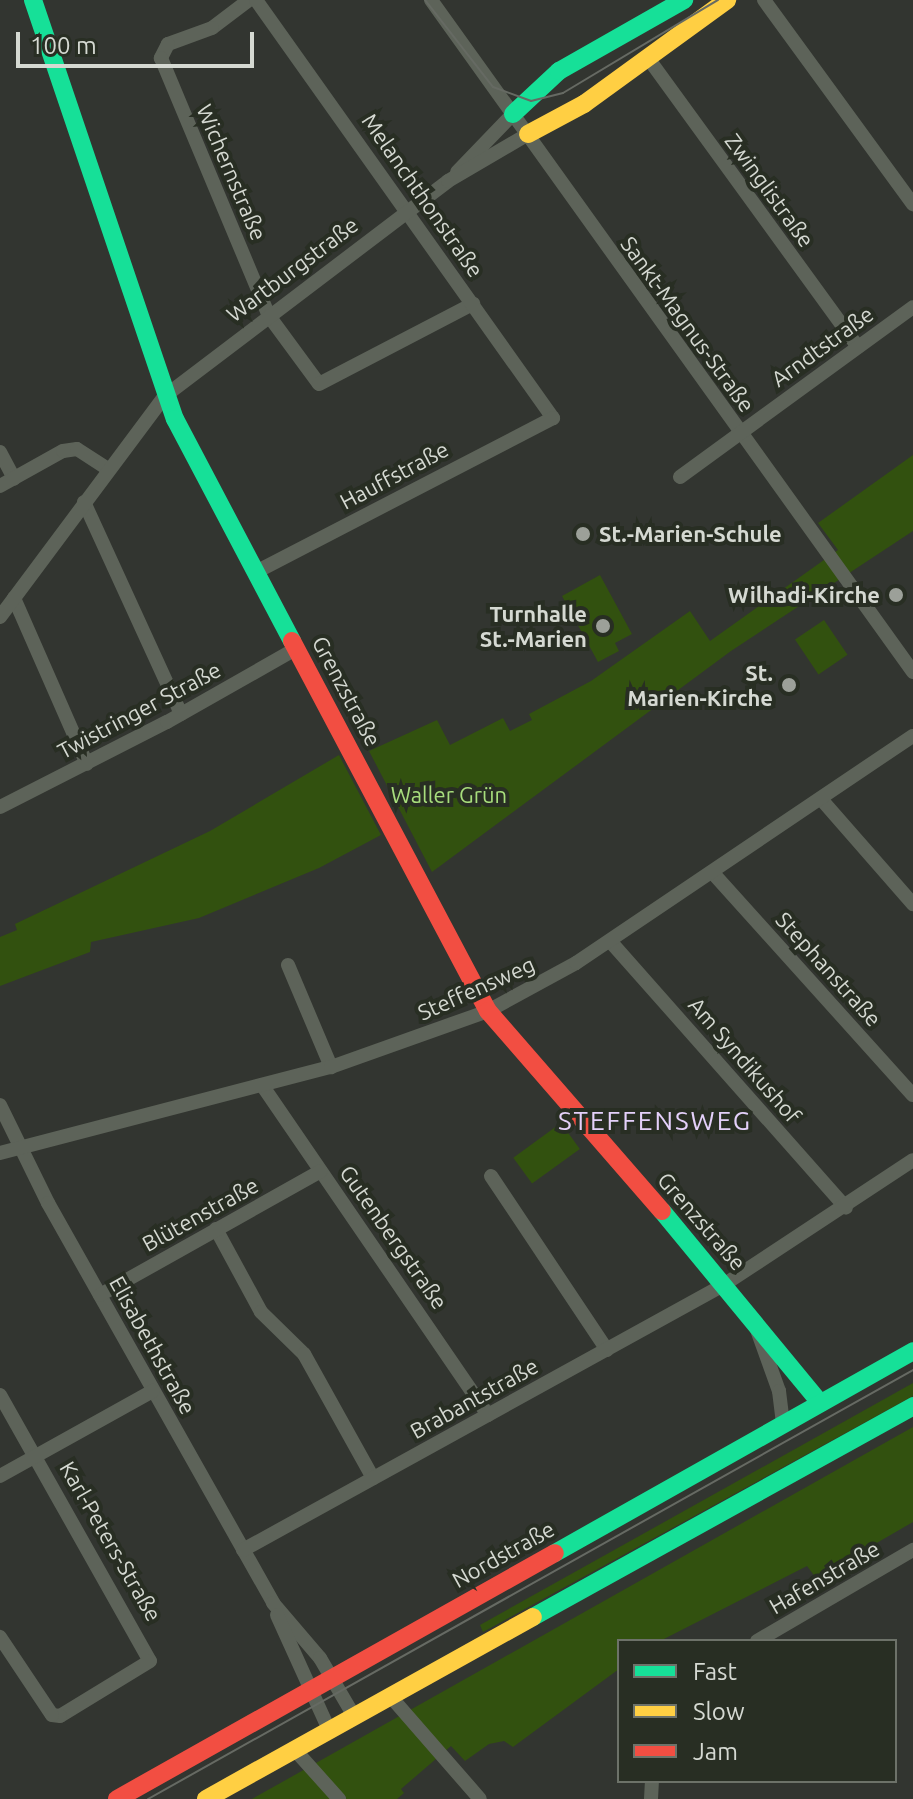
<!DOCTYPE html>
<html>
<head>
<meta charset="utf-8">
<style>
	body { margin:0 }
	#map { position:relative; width:913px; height:1799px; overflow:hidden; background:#323530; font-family:Ubuntu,sans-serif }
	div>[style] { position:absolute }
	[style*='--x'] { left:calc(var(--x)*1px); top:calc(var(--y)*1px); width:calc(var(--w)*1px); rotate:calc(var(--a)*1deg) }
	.green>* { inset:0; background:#32510f; transform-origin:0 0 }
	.street>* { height:14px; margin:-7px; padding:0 7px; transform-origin:7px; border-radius:7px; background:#5d6359 }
	.fast>* { height:18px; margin:-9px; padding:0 9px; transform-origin:9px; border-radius:9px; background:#16e098 }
	.slow>* { height:18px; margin:-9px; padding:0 9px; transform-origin:9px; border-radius:9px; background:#ffcf43 }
	.jam>* { height:18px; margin:-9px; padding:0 9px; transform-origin:9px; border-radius:9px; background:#f24e42 }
	.tram>* { height:2px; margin:-1px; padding:0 1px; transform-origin:1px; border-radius:1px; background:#666a63 }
	.dots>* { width:22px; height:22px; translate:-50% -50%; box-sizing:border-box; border:4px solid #282e23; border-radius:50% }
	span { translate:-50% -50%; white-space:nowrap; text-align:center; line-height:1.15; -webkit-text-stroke:8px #282e23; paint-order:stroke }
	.street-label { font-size:22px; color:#d5d9d2 }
	.poi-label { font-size:22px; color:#d5d9d2; font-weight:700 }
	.left { translate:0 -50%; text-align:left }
	.right { translate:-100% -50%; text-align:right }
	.park-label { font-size:22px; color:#a8de7d }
	.quarter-label { font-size:26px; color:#e4d0fa; letter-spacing:2px }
	.legend { position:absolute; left:617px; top:1639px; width:280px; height:144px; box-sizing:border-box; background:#282e23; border:2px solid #6d7269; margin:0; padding:10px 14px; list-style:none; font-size:24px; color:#d5d9d2 }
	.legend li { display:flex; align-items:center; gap:16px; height:40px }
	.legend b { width:40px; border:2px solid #6d7269 }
	.scale { position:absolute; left:16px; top:32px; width:238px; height:36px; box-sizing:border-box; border:4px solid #d5d9d2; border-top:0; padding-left:10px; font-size:24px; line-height:28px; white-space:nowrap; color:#d5d9d2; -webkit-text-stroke:6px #282e23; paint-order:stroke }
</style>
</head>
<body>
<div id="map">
	<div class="green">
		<div style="clip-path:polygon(913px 455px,913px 531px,731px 651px,432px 872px,369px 751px,437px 720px,450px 745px,503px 718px,510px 731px,532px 720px,529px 714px,591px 681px,690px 611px,710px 641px,838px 550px,818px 523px)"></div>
		<div style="clip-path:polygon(600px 575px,632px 634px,615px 643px,619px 651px,598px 662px,562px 596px)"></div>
		<div style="left:824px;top:620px;width:42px;height:35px;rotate:56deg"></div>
		<div style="clip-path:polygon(339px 755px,381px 835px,319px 868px,199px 918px,91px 942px,90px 952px,0 986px,0 937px,17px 930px,15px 924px,210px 831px)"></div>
		<div style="left:561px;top:1123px;width:32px;height:59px;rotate:54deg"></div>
		<div style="clip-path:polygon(913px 1383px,913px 1396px,483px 1632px,480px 1625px)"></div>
		<div style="clip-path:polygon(913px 1427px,913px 1522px,816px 1578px,807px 1566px,660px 1641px,619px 1641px,619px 1669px,513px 1747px,504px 1741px,489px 1744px,465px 1761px,451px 1746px,401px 1789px,404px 1793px,397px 1799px,252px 1799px)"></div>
	</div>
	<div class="street">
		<div style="--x:249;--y:0;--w:46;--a:142.9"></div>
		<div style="--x:212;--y:28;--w:47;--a:160"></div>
		<div style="--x:168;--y:44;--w:16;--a:117"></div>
		<div style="--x:161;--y:58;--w:280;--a:67.3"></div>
		<div style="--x:269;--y:316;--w:84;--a:53.7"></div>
		<div style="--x:319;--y:384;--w:174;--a:-27.5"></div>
		<div style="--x:256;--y:0;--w:513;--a:54.61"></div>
		<div style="--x:553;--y:418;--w:335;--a:152.6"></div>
		<div style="--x:431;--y:0;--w:827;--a:54.35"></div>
		<div style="--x:764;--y:0;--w:253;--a:53.9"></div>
		<div style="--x:648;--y:58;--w:357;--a:54"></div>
		<div style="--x:457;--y:172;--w:81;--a:-46"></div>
		<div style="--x:0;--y:452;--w:30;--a:62"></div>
		<div style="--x:680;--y:477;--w:288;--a:-36.1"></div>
		<div style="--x:0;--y:486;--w:72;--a:-29.1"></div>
		<div style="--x:63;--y:451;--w:14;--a:-8"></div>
		<div style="--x:77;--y:449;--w:38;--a:33"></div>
		<div style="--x:84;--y:502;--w:233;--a:65.4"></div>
		<div style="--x:14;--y:598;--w:181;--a:66.3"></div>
		<div style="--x:0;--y:617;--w:276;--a:-53.3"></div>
		<div style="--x:165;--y:396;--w:355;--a:-37.2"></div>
		<div style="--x:448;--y:181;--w:93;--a:-30.4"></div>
		<div style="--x:821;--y:799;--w:140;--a:48.8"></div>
		<div style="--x:0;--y:807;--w:187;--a:-27"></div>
		<div style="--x:167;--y:722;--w:150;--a:-29.6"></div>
		<div style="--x:712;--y:872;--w:300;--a:48"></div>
		<div style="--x:610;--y:941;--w:356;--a:48.5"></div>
		<div style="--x:288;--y:965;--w:111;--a:67.1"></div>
		<div style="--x:262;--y:1085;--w:400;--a:55.6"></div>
		<div style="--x:0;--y:1105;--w:109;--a:63.9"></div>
		<div style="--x:48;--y:1203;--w:459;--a:60.6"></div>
		<div style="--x:273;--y:1603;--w:72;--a:49.5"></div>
		<div style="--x:320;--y:1658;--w:69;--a:59.7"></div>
		<div style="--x:0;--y:1153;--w:342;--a:-14.6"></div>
		<div style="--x:331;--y:1067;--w:167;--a:-19.6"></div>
		<div style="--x:488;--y:1011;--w:100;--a:-28.6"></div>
		<div style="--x:576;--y:963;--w:406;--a:-34"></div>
		<div style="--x:491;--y:1176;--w:209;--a:56.3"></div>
		<div style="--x:216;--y:1229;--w:94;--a:61.5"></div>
		<div style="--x:261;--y:1312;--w:60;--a:44.3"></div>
		<div style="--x:304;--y:1354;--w:142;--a:60.9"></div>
		<div style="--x:100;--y:1295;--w:253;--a:-29.3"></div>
		<div style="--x:757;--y:1330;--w:65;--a:70.2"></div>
		<div style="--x:779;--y:1391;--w:34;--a:83"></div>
		<div style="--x:0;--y:1395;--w:305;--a:60.6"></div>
		<div style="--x:150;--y:1661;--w:105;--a:148.6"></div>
		<div style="--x:60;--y:1716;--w:8;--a:-173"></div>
		<div style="--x:52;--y:1715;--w:94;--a:-123.7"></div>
		<div style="--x:0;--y:1476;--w:175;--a:-29.1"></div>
		<div style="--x:243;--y:1550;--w:551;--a:-28.89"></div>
		<div style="--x:725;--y:1284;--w:225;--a:-33.4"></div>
		<div style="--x:277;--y:1615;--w:128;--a:65.6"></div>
		<div style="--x:757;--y:1641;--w:181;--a:-30.3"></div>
		<div style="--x:391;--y:1697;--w:135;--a:48.9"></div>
		<div style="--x:295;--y:1750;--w:66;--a:48.1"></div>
		<div style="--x:651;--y:1799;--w:18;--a:-87"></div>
	</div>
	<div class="fast">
		<div style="--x:33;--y:0;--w:442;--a:71.3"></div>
		<div style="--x:175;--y:419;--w:251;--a:62.2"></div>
		<div style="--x:513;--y:114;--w:63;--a:-43.1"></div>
		<div style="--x:559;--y:71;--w:144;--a:-29.6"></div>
		<div style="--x:662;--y:1211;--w:249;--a:50.5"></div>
		<div style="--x:555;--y:1553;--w:411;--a:-29.4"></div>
		<div style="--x:533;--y:1617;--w:435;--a:-29"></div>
	</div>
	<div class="slow">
		<div style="--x:528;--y:134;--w:64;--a:-28.2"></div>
		<div style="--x:584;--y:104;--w:177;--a:-36"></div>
		<div style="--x:206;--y:1799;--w:374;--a:-29.1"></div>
	</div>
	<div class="jam">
		<div style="--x:292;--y:641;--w:419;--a:62.1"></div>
		<div style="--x:488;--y:1011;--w:265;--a:49"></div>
		<div style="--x:117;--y:1799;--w:502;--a:-29.32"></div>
	</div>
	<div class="tram">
		<div style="--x:425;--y:0;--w:110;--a:52"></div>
		<div style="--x:493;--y:87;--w:40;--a:20.2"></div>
		<div style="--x:531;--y:101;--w:33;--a:-14"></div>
		<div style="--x:563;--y:93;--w:181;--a:-31"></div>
		<div style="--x:148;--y:1799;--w:877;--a:-29.28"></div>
	</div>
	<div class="dots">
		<div style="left:583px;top:534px;background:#9ca099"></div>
		<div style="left:896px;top:595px;background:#9ca099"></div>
		<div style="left:603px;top:626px;background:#9ca099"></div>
		<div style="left:789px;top:685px;background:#9ca099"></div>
	</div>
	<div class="street-label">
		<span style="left:232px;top:172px;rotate:67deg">Wichernstraße</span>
		<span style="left:770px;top:190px;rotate:54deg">Zwinglistraße</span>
		<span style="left:423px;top:195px;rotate:55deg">Melanchthonstraße</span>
		<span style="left:292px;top:269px;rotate:-37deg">Wartburgstraße</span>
		<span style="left:688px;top:324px;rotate:54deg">Sankt-Magnus-Straße</span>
		<span style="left:822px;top:346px;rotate:-36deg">Arndtstraße</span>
		<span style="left:394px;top:475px;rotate:-28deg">Hauffstraße</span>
		<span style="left:347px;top:691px;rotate:62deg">Grenzstraße</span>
		<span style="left:139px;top:710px;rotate:-28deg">Twistringer Straße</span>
		<span style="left:829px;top:969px;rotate:48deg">Stephanstraße</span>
		<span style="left:476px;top:988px;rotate:-24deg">Steffensweg</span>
		<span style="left:745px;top:1060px;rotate:49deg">Am Syndikushof</span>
		<span style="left:200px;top:1214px;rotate:-29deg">Blütenstraße</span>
		<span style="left:702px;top:1221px;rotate:49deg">Grenzstraße</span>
		<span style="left:394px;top:1237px;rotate:55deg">Gutenbergstraße</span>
		<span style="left:153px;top:1345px;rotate:61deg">Elisabethstraße</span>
		<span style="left:474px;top:1398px;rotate:-29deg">Brabantstraße</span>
		<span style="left:111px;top:1541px;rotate:60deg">Karl-Peters-Straße</span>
		<span style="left:503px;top:1554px;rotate:-29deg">Nordstraße</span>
		<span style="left:824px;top:1577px;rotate:-30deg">Hafenstraße</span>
	</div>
	<div class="poi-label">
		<span class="left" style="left:599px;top:534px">St.-Marien-Schule</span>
		<span class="right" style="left:880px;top:595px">Wilhadi-Kirche</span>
		<span class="right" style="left:587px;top:626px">Turnhalle<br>St.-Marien</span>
		<span class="right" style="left:773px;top:685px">St.<br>Marien-Kirche</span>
	</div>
	<div class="park-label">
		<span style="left:449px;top:795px">Waller Grün</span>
	</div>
	<div class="quarter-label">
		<span style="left:655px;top:1121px">STEFFENSWEG</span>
	</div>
	<ul class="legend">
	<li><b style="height:10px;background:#16e098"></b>Fast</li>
	<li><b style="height:10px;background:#ffcf43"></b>Slow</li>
	<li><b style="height:10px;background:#f24e42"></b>Jam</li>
	</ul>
	<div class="scale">100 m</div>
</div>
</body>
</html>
